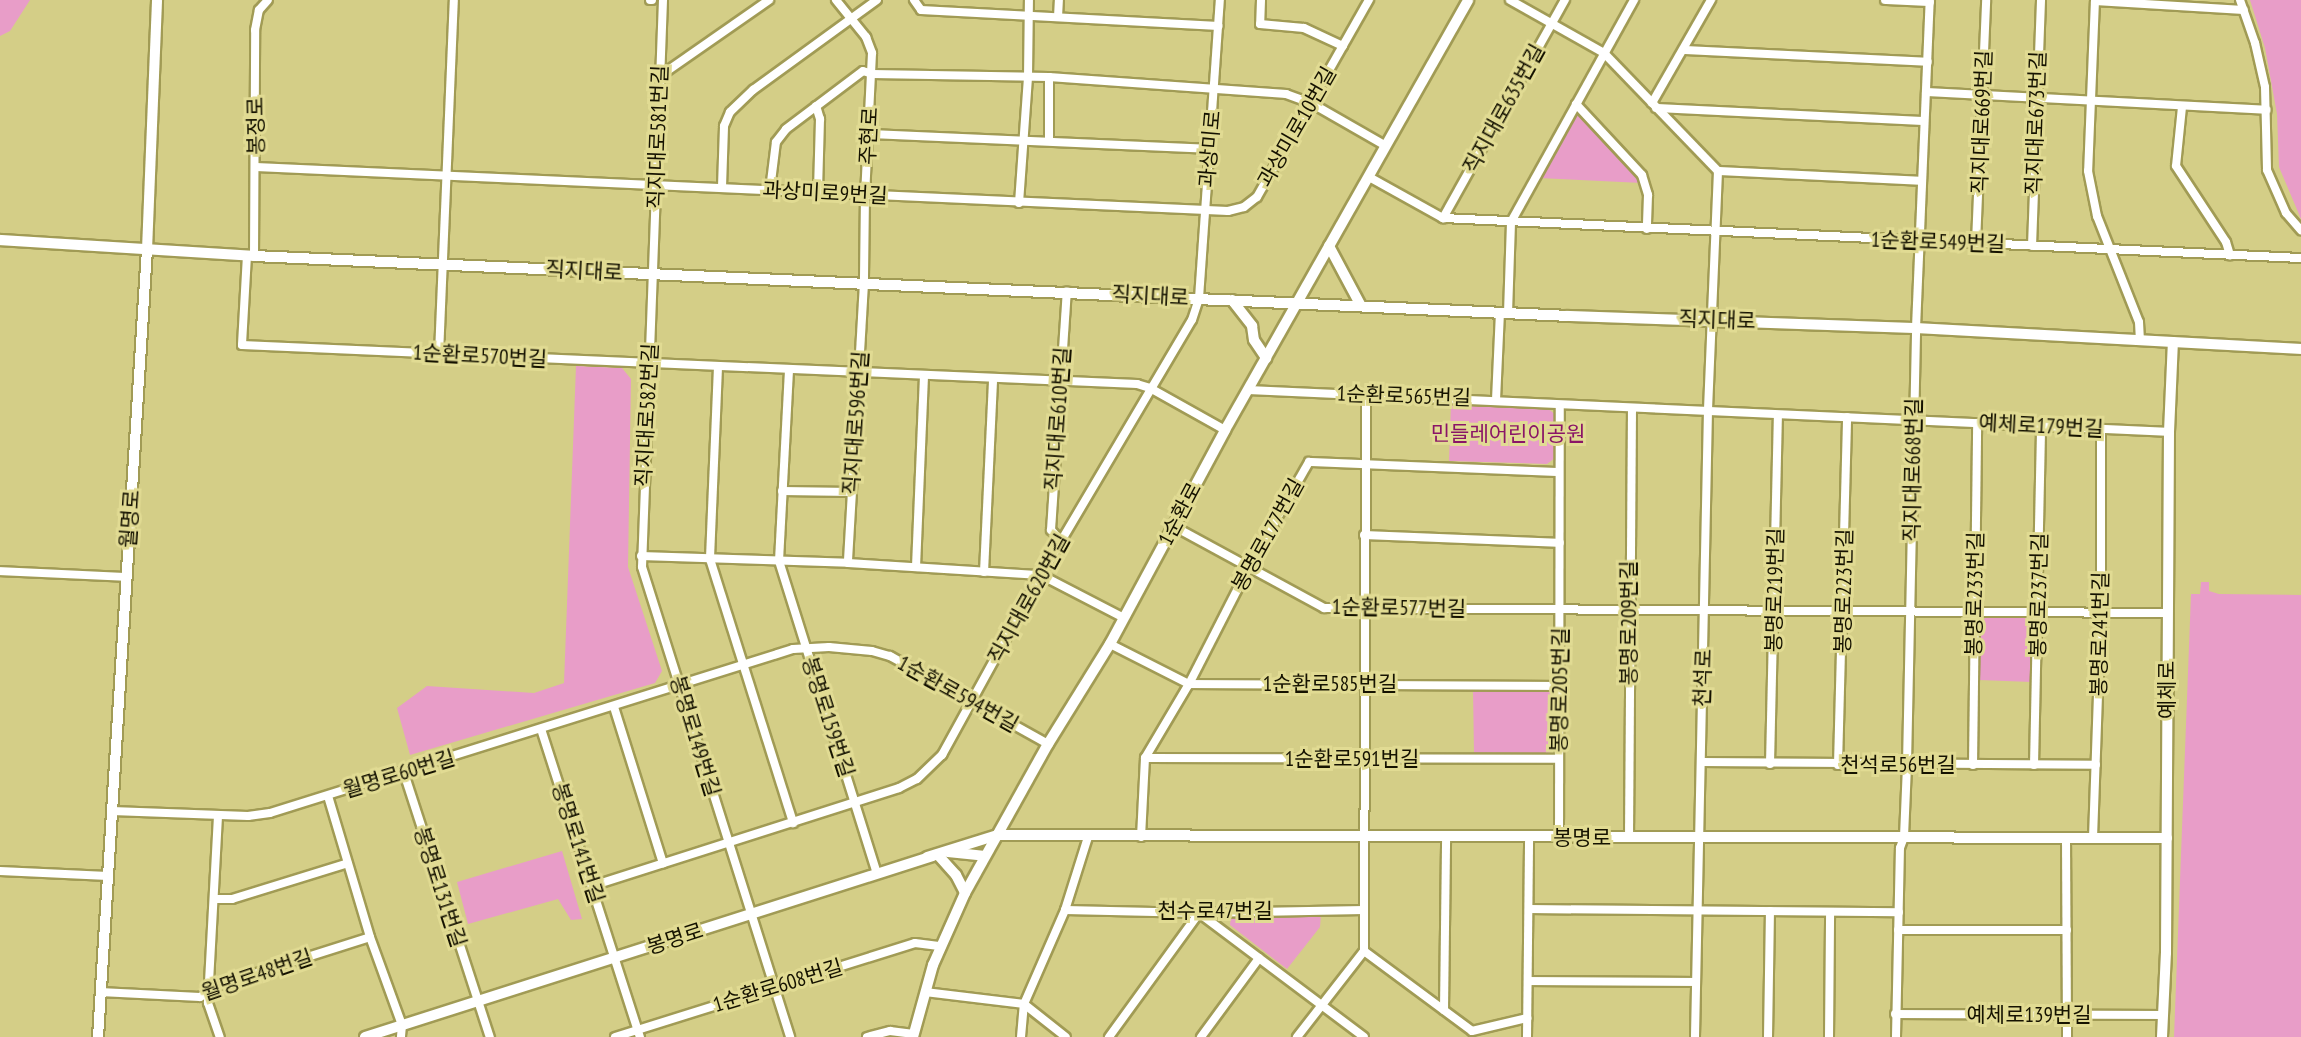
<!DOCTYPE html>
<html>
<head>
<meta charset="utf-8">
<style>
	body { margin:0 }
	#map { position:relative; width:2301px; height:1037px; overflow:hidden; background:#d4ce87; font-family:"PT Sans Narrow","Noto Sans KR",sans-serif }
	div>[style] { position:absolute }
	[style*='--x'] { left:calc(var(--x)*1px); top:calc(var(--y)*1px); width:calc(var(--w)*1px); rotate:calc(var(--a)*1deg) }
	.green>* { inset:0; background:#e89dc8 }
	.roads { filter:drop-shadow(2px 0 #a19b55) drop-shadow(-2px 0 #a19b55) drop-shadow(0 2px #a19b55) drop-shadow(0 -2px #a19b55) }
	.minor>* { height:8px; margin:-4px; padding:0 4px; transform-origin:4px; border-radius:4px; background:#fff }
	.tertiary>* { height:10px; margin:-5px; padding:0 5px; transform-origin:5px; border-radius:5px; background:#fff }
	span { translate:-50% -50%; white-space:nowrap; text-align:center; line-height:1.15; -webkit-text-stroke:6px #e1db93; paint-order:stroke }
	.street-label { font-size:21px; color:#151200 }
	.park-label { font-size:21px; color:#8a1567 }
</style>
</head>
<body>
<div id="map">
	<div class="green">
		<div style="clip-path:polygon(0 0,30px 0,10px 31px,0 36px)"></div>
		<div style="clip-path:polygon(2250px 0,2301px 0,2301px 219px,2279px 167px,2277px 114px,2265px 48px)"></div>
		<div style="clip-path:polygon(1575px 111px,1579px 111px,1642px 183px,1539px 178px)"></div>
		<div style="clip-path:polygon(576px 366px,622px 368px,631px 379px,628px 567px,662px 671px,655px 683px,410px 755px,397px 708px,427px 686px,534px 693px,564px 683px)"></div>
		<div style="clip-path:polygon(1451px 403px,1547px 408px,1556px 415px,1555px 458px,1547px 464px,1449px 461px)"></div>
		<div style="clip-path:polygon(2201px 582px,2209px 582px,2209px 591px,2219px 594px,2301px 595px,2301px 1037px,2174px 1037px,2191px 594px,2200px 594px)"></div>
		<div style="clip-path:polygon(1985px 618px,2029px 618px,2034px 623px,2032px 682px,1979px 680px,1979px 623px)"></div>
		<div style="clip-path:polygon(1473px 689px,1548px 689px,1555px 695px,1556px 747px,1547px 754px,1474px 754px)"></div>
		<div style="clip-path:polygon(562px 851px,582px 919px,571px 920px,558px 899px,468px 924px,457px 882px)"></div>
		<div style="clip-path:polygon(1321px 914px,1320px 927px,1287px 969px,1230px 925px,1231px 917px)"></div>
	</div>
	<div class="roads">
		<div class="minor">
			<div style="--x:650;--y:0;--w:2;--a:0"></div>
			<div style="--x:663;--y:0;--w:567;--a:92.12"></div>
			<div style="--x:642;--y:567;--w:493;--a:72.5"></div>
			<div style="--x:836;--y:0;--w:48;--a:51"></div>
			<div style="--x:866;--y:37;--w:17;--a:69"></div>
			<div style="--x:872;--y:53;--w:142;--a:92.8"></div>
			<div style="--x:865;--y:195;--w:88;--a:90.7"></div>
			<div style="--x:864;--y:283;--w:280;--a:93.3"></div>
			<div style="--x:914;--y:0;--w:12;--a:55"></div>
			<div style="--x:921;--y:10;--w:298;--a:3.1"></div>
			<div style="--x:1261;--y:0;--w:24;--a:92"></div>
			<div style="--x:1260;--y:24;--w:44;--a:5.2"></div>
			<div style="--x:1304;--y:28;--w:43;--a:24.8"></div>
			<div style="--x:1510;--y:0;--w:108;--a:29.4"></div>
			<div style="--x:1604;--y:53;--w:164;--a:46"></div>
			<div style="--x:1718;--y:171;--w:239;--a:92.4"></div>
			<div style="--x:1708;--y:410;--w:627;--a:91.19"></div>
			<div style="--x:1885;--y:0;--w:45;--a:2.5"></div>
			<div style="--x:2095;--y:0;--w:171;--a:92.3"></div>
			<div style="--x:2088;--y:171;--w:46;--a:78.7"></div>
			<div style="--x:2097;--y:216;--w:114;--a:68.4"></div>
			<div style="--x:2139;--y:322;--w:19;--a:87"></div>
			<div style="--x:2240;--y:0;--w:46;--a:70.8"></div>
			<div style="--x:2255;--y:43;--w:45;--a:77.2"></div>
			<div style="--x:2265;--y:87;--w:83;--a:88.6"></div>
			<div style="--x:2267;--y:170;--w:47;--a:66.2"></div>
			<div style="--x:2286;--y:213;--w:23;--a:49"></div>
			<div style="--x:2095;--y:1;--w:149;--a:3.5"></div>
			<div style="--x:1058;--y:17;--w:17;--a:-87"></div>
			<div style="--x:1684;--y:50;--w:244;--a:2.8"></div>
			<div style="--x:660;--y:76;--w:133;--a:-34.9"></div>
			<div style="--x:1926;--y:92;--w:341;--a:3"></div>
			<div style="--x:1652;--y:103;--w:119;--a:-60.2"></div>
			<div style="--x:1576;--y:104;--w:97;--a:47.1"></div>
			<div style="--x:1642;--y:175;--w:21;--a:73"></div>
			<div style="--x:1648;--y:195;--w:34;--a:92"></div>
			<div style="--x:816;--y:106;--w:14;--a:73"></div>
			<div style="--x:820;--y:119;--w:73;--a:91.6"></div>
			<div style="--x:2182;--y:107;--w:59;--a:95.8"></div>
			<div style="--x:2176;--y:166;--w:91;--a:56.7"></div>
			<div style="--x:2226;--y:242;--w:14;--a:73"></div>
			<div style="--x:1656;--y:108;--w:268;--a:2.8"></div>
			<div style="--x:869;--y:134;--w:340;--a:2.5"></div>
			<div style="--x:1049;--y:141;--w:64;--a:-90"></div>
			<div style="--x:256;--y:167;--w:973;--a:2.59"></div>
			<div style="--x:1228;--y:211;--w:16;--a:-14"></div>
			<div style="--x:1244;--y:207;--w:16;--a:-38"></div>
			<div style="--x:1257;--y:197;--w:227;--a:-60.4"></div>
			<div style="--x:1718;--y:171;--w:203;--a:2.8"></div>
			<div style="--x:1369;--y:177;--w:85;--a:29"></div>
			<div style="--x:1443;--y:218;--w:859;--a:2.67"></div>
			<div style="--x:722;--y:187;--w:61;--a:-88.1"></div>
			<div style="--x:724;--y:126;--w:15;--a:-67"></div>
			<div style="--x:730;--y:112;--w:32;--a:-44"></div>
			<div style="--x:753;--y:90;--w:153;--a:-36"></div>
			<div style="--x:770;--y:190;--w:48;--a:-82.9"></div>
			<div style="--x:776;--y:142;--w:16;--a:-52"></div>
			<div style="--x:786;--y:129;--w:96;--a:-37"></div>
			<div style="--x:863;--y:71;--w:9;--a:18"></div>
			<div style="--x:872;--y:74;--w:177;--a:1"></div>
			<div style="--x:1049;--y:77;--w:238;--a:4.1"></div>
			<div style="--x:1286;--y:94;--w:27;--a:20"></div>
			<div style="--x:1311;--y:103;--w:86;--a:29.8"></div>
			<div style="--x:1019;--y:203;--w:126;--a:-85.9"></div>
			<div style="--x:1028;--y:77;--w:77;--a:-89.3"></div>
			<div style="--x:1443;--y:218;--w:250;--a:-60.8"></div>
			<div style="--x:1976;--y:243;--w:243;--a:-87.6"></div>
			<div style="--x:2032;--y:246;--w:246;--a:-87.9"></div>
			<div style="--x:247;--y:255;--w:90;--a:93.2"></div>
			<div style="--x:242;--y:345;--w:896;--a:2.5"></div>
			<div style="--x:1137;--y:384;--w:14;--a:17"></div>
			<div style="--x:1150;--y:388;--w:86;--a:29.2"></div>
			<div style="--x:254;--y:256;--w:226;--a:-89.7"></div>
			<div style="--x:255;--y:30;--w:20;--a:-79"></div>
			<div style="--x:259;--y:10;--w:13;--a:-48"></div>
			<div style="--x:1508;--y:313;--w:91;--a:-88.1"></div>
			<div style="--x:1511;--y:222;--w:254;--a:-61"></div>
			<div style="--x:439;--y:354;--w:354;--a:-87.6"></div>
			<div style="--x:718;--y:367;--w:192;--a:92.4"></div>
			<div style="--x:710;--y:559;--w:277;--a:72.5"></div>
			<div style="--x:789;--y:370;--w:191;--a:93"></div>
			<div style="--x:779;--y:561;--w:327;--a:72.6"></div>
			<div style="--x:1248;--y:390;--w:922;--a:2.61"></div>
			<div style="--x:1496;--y:400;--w:87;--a:-87.4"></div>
			<div style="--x:782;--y:491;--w:70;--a:0.8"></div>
			<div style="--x:1173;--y:526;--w:172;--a:28.5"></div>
			<div style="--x:1324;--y:608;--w:843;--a:0.34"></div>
			<div style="--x:1364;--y:535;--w:196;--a:2.3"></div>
			<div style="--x:1061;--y:541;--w:15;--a:-132"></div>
			<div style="--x:1051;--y:530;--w:239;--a:-86.2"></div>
			<div style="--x:641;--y:556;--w:207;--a:1.9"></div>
			<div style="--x:848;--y:563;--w:193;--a:3.6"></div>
			<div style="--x:1041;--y:575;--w:93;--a:27.4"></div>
			<div style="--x:916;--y:567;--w:191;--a:-87.6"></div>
			<div style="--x:0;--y:571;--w:126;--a:2.7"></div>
			<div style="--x:984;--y:572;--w:194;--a:-87.3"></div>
			<div style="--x:1110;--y:644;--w:89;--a:26.9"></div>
			<div style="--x:1189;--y:684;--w:370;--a:0.3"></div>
			<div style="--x:614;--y:707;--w:164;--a:72.6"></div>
			<div style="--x:541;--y:729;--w:324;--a:72.2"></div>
			<div style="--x:1145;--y:758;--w:414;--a:0.1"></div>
			<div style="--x:1701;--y:762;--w:395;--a:0.4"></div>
			<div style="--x:1770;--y:764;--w:349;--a:-88.7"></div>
			<div style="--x:1838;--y:765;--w:348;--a:-88.5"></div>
			<div style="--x:1973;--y:765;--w:342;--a:-89.3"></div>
			<div style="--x:2034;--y:765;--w:340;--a:-88.8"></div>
			<div style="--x:404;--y:773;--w:278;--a:72"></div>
			<div style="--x:328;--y:796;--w:147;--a:73.4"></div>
			<div style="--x:370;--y:937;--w:94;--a:70"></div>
			<div style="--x:402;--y:1025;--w:12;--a:95"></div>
			<div style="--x:112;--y:811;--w:136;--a:2.1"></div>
			<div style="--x:248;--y:816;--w:22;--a:-8"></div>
			<div style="--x:270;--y:813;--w:548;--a:-17.41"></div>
			<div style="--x:793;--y:649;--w:36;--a:-3"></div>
			<div style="--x:829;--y:647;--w:43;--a:5.3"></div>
			<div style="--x:872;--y:651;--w:19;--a:16"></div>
			<div style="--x:890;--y:656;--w:181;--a:29.1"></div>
			<div style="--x:218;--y:816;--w:187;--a:93.1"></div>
			<div style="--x:208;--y:1003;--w:36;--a:71"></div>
			<div style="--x:1141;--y:837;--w:79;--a:-87.1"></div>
			<div style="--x:1145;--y:758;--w:86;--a:-59.3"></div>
			<div style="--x:1189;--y:684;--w:131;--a:-62.9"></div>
			<div style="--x:1249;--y:567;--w:121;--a:-60.3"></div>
			<div style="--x:1309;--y:462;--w:250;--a:2.3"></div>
			<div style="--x:1559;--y:838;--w:432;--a:-89.9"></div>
			<div style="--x:1629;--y:838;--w:430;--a:-89.6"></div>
			<div style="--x:2093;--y:838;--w:226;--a:-88"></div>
			<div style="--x:2101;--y:612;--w:183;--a:-90"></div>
			<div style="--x:2066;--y:839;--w:198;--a:89.7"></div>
			<div style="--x:0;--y:871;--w:108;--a:2.7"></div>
			<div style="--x:592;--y:886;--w:322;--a:-17.7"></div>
			<div style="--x:899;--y:788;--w:20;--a:-27"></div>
			<div style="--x:917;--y:779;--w:35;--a:-44"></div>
			<div style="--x:942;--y:755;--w:205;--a:-61.2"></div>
			<div style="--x:1041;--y:575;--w:296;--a:-59.4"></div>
			<div style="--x:1192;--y:320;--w:23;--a:-72"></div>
			<div style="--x:1199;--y:298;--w:299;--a:-86"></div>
			<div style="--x:215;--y:899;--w:17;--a:0"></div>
			<div style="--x:232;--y:899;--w:121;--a:-17.2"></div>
			<div style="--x:1529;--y:909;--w:370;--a:0.5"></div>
			<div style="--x:1065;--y:910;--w:134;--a:1.3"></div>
			<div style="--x:1199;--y:913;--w:165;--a:-1"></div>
			<div style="--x:1898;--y:930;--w:169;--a:0"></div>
			<div style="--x:1364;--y:951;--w:134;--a:36.5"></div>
			<div style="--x:1472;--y:1031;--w:57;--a:-13.3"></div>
			<div style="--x:1528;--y:981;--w:168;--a:0.3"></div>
			<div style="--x:100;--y:992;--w:100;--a:2.9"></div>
			<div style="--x:200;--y:997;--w:22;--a:-32"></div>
			<div style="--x:219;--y:985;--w:158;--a:-17.6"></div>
			<div style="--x:925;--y:992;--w:100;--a:6.9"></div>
			<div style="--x:1024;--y:1004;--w:53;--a:38.2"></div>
			<div style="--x:1444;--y:1010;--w:172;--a:-89.3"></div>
			<div style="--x:1895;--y:1014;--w:268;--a:0.2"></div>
			<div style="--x:615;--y:1037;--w:314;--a:-17.4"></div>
			<div style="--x:915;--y:943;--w:26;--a:7"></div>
			<div style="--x:867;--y:1037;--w:24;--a:-15"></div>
			<div style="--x:890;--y:1031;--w:24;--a:7"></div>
			<div style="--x:1021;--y:1037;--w:33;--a:-85"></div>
			<div style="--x:1024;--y:1004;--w:103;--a:-66.4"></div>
			<div style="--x:1065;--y:910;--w:77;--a:-72.5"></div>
			<div style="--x:1109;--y:1037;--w:153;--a:-54"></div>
			<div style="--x:1199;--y:913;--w:206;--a:36.9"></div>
			<div style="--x:1201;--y:1037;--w:98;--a:-53.7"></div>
			<div style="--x:1297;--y:1037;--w:109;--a:-52.1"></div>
			<div style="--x:1364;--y:951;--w:556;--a:-89.79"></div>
			<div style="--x:1527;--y:1037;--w:199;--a:-89.4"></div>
			<div style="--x:1768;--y:1037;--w:126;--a:-89.1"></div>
			<div style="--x:1829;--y:1037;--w:125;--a:-89.5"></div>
			<div style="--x:1896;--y:1037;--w:189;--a:-88.8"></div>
			<div style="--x:1900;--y:848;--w:12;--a:-70"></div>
			<div style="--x:1904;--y:837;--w:73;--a:-87.6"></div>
			<div style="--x:1907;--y:764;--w:436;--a:-88.8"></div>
			<div style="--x:1916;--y:328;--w:328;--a:-87.6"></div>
		</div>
		<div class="tertiary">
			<div style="--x:0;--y:240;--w:255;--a:3.6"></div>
			<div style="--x:254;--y:256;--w:1315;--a:2.61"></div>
			<div style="--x:1568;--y:316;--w:348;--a:2"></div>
			<div style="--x:1916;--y:328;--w:386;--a:3.1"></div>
			<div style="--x:1329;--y:246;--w:68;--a:61.9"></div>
			<div style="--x:1232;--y:300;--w:33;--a:52"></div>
			<div style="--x:1252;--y:326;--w:14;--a:82"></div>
			<div style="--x:1254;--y:340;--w:22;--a:56"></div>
			<div style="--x:948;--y:852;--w:37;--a:6"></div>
			<div style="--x:938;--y:855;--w:27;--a:48"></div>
			<div style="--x:956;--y:875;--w:20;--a:63"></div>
			<div style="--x:927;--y:857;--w:73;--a:-17.4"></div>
			<div style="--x:997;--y:835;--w:1170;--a:0.15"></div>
			<div style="--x:98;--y:1037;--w:789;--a:-86.44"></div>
			<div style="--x:147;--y:250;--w:250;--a:-87.7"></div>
			<div style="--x:365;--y:1037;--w:596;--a:-17.68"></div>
			<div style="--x:913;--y:1037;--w:75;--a:-74.5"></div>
			<div style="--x:933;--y:965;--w:79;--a:-66"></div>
			<div style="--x:965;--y:893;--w:171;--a:-60.9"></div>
			<div style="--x:1048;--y:744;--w:118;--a:-58.2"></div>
			<div style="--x:1110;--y:644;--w:243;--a:-61.7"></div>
			<div style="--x:1225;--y:430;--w:494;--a:-60.5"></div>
			<div style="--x:2162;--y:1037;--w:84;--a:-87.3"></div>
			<div style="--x:2166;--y:953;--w:521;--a:-89.67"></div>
			<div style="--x:2169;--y:432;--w:90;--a:-87.5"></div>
		</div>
	</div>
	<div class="street-label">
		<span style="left:1504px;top:109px;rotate:-61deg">직지대로635번길</span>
		<span style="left:1982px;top:122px;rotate:-88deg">직지대로669번길</span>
		<span style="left:2036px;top:123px;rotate:-88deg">직지대로673번길</span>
		<span style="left:256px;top:126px;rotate:-91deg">봉정로</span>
		<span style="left:1297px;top:127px;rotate:-60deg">과상미로10번길</span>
		<span style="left:869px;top:136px;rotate:-87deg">주현로</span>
		<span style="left:658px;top:137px;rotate:-88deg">직지대로581번길</span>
		<span style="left:1210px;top:149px;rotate:-85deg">과상미로</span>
		<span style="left:825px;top:193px;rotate:3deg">과상미로9번길</span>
		<span style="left:1938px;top:242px;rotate:2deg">1순환로549번길</span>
		<span style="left:584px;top:271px;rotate:3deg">직지대로</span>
		<span style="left:1150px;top:296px;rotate:3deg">직지대로</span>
		<span style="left:1717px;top:320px;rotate:2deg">직지대로</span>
		<span style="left:480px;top:356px;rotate:3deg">1순환로570번길</span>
		<span style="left:1404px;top:396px;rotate:2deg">1순환로565번길</span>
		<span style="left:647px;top:415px;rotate:-87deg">직지대로582번길</span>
		<span style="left:1058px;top:419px;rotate:-86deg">직지대로610번길</span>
		<span style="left:856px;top:423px;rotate:-86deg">직지대로596번길</span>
		<span style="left:2041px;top:426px;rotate:3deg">예체로179번길</span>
		<span style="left:1913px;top:470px;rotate:-89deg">직지대로668번길</span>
		<span style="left:1180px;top:514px;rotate:-62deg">1순환로</span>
		<span style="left:130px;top:519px;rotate:-86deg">월명로</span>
		<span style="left:1268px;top:535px;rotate:-61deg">봉명로177번길</span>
		<span style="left:1775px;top:590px;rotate:-89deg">봉명로219번길</span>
		<span style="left:1844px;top:591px;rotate:-89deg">봉명로223번길</span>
		<span style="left:1975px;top:594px;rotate:-89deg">봉명로233번길</span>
		<span style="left:2039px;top:595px;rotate:-89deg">봉명로237번길</span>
		<span style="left:1029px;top:599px;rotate:-61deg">직지대로620번길</span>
		<span style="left:1399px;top:608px;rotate:1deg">1순환로577번길</span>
		<span style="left:1629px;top:623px;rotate:-90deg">봉명로209번길</span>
		<span style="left:2100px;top:634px;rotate:-89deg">봉명로241번길</span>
		<span style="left:1703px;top:678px;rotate:-88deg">천석로</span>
		<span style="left:1330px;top:684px">1순환로585번길</span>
		<span style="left:1560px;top:690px;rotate:-89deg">봉명로205번길</span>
		<span style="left:2167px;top:690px;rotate:-90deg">예체로</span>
		<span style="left:958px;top:694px;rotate:29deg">1순환로594번길</span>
		<span style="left:828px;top:717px;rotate:72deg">봉명로159번길</span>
		<span style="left:695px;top:736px;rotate:73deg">봉명로149번길</span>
		<span style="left:1352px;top:759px">1순환로591번길</span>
		<span style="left:1898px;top:765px">천석로56번길</span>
		<span style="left:399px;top:774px;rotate:-17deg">월명로60번길</span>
		<span style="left:1582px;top:838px">봉명로</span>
		<span style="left:578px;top:843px;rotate:72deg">봉명로141번길</span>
		<span style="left:440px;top:887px;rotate:72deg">봉명로131번길</span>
		<span style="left:1215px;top:911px">천수로47번길</span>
		<span style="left:675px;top:939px;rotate:-18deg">봉명로</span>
		<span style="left:257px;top:975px;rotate:-19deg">월명로48번길</span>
		<span style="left:778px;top:986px;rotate:-17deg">1순환로608번길</span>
		<span style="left:2029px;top:1015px">예체로139번길</span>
	</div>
	<div class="park-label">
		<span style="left:1508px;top:434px">민들레어린이공원</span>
	</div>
</div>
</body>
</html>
